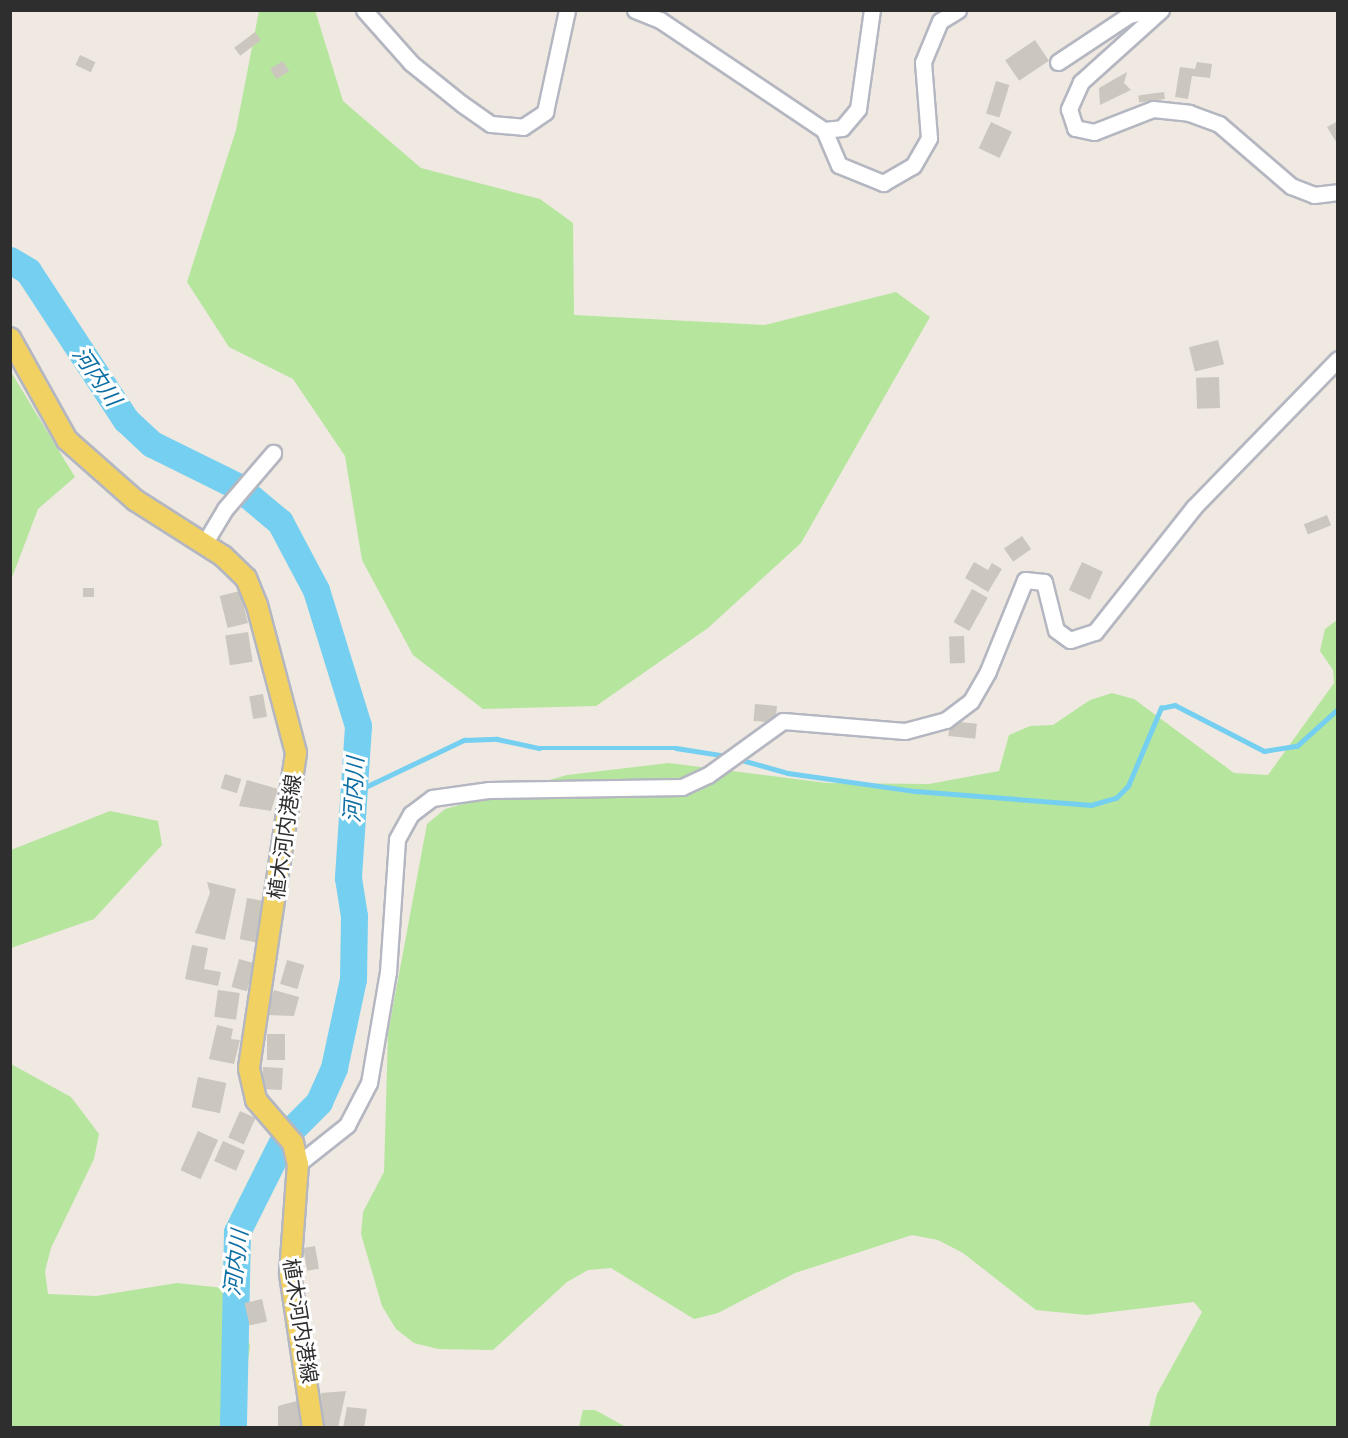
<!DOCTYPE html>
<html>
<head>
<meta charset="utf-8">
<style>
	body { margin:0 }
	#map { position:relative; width:1348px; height:1438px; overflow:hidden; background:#efe9e1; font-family:"Nunito Sans","Noto Sans JP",sans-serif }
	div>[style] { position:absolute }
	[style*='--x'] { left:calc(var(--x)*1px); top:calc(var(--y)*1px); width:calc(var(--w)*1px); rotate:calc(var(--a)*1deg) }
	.green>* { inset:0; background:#b6e59e }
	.stream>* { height:4.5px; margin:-2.25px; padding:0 2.25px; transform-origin:2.25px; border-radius:2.25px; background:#75cff0 }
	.river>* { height:27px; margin:-13.5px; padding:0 13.5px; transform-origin:13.5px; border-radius:13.5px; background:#75cff0 }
	.building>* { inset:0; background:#cbc7bf; transform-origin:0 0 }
	.roads { filter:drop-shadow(2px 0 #b4b7c1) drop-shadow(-2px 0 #b4b7c1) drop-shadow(0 2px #b4b7c1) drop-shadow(0 -2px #b4b7c1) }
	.minor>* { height:15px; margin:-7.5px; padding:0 7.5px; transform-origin:7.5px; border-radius:7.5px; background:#fff }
	.major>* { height:20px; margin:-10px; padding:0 10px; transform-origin:10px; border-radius:10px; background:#f2d163 }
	span { translate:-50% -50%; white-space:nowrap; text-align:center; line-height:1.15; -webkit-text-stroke:6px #fff; paint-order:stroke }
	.street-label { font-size:21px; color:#2e2e2e }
	.water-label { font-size:22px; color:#0d6fa3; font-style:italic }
	.frame { position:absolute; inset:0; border:12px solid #2e2e2e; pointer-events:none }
</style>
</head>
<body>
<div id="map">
	<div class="green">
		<div style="clip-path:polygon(315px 10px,343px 101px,421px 168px,540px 199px,573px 223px,574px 315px,765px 325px,896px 292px,930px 317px,801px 543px,708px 628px,596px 706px,483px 709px,413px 655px,362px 560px,345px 456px,293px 379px,229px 347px,187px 282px,236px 130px,259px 11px)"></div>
		<div style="clip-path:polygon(11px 372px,75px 477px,38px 509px,11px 580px)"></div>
		<div style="clip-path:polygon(1337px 620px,1337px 1427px,1149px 1427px,1157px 1394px,1202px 1312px,1194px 1302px,1086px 1315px,1036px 1310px,963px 1253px,938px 1240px,912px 1235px,795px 1273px,718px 1313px,694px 1319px,611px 1268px,588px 1270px,567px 1282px,493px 1350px,438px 1349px,414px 1343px,396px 1329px,382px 1306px,361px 1234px,363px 1212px,384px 1172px,388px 1033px,427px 824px,445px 809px,567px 775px,669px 763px,827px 783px,929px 784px,999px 771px,1009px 735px,1030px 726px,1053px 725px,1090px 700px,1112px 693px,1134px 699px,1234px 773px,1268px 775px,1334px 683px,1333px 670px,1320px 651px,1325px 629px)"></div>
		<div style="clip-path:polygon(110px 811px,158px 821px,162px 845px,94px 919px,11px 948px,11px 850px)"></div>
		<div style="clip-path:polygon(11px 1064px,71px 1097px,99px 1134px,94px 1159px,51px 1248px,45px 1271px,48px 1294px,96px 1296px,177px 1283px,233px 1289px,250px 1346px,239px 1427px,11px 1427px)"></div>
		<div style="clip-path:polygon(583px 1410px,595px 1410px,626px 1427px,579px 1427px)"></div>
	</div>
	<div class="stream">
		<div style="--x:738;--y:759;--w:52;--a:15.6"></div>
		<div style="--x:788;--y:773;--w:128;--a:8.1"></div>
		<div style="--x:915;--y:791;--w:177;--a:4.5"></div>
		<div style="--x:1091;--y:805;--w:26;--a:-16"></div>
		<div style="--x:1116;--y:798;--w:17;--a:-45"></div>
		<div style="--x:1128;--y:786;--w:85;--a:-67.1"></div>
		<div style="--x:1161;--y:708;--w:14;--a:-12"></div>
		<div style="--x:1175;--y:705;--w:100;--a:27.3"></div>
		<div style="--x:1264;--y:751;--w:33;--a:-9"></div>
		<div style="--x:1297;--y:746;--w:55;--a:-42.1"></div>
		<div style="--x:357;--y:791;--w:119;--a:-25.5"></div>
		<div style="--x:464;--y:740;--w:33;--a:-2"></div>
		<div style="--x:497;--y:739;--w:43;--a:12.1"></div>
		<div style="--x:539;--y:748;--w:137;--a:0"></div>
		<div style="--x:676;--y:748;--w:52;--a:8.9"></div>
	</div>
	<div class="river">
		<div style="--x:10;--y:260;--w:21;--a:31"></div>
		<div style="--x:28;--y:271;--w:178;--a:56.7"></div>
		<div style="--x:126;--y:420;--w:35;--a:43"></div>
		<div style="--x:152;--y:444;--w:95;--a:26.3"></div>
		<div style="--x:237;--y:486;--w:56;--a:39.9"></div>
		<div style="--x:280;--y:522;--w:77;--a:62.1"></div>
		<div style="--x:316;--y:590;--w:142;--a:72.8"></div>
		<div style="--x:358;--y:726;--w:152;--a:93.8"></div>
		<div style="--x:348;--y:878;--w:38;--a:81"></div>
		<div style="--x:354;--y:916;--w:63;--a:90.9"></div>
		<div style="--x:353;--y:979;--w:91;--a:102.1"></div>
		<div style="--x:334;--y:1068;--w:37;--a:114"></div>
		<div style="--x:319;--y:1102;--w:48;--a:135"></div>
		<div style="--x:285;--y:1136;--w:107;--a:116.6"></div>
		<div style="--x:237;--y:1232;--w:196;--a:91.2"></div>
	</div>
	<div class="building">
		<div style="left:255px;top:32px;width:10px;height:26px;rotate:53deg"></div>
		<div style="left:1035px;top:40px;width:25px;height:36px;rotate:56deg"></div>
		<div style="left:80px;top:55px;width:17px;height:11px;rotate:25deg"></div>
		<div style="left:283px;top:61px;width:12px;height:15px;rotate:59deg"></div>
		<div style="clip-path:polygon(1197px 62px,1212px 64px,1210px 78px,1192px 76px,1188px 99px,1175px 97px,1180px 67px,1195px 69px)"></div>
		<div style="clip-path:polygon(1127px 72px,1124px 83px,1131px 90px,1100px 105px,1099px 88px)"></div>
		<div style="left:996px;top:81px;width:14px;height:34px;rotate:17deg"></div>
		<div style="left:1164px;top:92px;width:7px;height:26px;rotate:82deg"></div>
		<div style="clip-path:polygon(1338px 121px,1338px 145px,1327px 127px)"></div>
		<div style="left:991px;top:122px;width:23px;height:29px;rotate:25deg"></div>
		<div style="left:1218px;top:340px;width:25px;height:30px;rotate:76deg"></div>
		<div style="left:1219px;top:377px;width:31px;height:23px;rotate:88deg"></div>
		<div style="left:1327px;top:515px;width:11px;height:25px;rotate:68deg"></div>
		<div style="left:1022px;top:536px;width:16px;height:22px;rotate:55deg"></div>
		<div style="clip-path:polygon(974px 562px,988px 570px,992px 563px,1002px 569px,988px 592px,965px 578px)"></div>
		<div style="left:1082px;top:562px;width:23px;height:31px;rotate:25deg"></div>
		<div style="left:94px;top:588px;width:9px;height:11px;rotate:90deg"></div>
		<div style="left:972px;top:589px;width:18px;height:38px;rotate:29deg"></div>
		<div style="left:240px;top:591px;width:33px;height:21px;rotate:76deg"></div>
		<div style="left:248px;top:632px;width:30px;height:23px;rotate:81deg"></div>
		<div style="left:964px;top:636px;width:27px;height:15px;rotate:88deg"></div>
		<div style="left:263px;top:694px;width:23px;height:14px;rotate:80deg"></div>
		<div style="left:755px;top:704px;width:22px;height:17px;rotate:5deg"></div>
		<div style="left:950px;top:721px;width:27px;height:15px;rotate:6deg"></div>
		<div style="left:225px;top:774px;width:17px;height:15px;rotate:17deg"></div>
		<div style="clip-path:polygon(247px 780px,278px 789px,271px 811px,239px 806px)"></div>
		<div style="clip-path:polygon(207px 882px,236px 889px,225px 940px,195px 933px,210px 893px)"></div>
		<div style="left:247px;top:898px;width:17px;height:42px;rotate:10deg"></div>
		<div style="clip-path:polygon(192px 945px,208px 948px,204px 969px,221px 972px,218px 986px,185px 979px)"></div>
		<div style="left:239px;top:959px;width:16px;height:29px;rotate:15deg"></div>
		<div style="left:287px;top:960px;width:18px;height:25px;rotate:16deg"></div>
		<div style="left:218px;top:990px;width:22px;height:27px;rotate:8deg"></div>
		<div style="clip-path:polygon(274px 990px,299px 997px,294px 1016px,266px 1015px)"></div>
		<div style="clip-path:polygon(217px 1025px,233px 1029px,231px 1039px,240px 1040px,234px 1064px,209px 1059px)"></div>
		<div style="left:267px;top:1034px;width:18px;height:26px"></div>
		<div style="left:263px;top:1067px;width:20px;height:22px;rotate:3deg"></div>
		<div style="left:198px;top:1077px;width:29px;height:31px;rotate:12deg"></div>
		<div style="left:240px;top:1111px;width:17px;height:29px;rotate:24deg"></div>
		<div style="left:198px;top:1131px;width:22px;height:43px;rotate:24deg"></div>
		<div style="left:223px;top:1141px;width:24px;height:22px;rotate:24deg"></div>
		<div style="left:315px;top:1246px;width:23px;height:12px;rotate:80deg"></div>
		<div style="left:262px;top:1299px;width:23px;height:18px;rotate:77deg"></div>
		<div style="clip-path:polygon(346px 1391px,338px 1428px,323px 1428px,321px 1393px)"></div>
		<div style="clip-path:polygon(304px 1399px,303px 1428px,278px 1428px,278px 1406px)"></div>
		<div style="clip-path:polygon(347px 1407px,367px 1409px,364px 1428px,343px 1428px)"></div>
	</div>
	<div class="roads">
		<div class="minor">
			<div style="--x:364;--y:10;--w:71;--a:48.4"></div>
			<div style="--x:411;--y:63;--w:65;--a:38.8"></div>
			<div style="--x:462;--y:104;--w:35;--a:35"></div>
			<div style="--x:491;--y:124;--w:32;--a:5"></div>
			<div style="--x:523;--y:127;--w:27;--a:-34"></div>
			<div style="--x:545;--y:112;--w:104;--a:-77.8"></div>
			<div style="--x:635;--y:10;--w:27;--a:22"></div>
			<div style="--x:660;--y:20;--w:197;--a:33.9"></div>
			<div style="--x:824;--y:130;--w:18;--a:-6"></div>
			<div style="--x:842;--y:128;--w:25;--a:-50"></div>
			<div style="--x:858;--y:109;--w:100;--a:-82"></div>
			<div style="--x:1161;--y:10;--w:108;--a:138"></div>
			<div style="--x:1081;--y:82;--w:30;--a:114"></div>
			<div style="--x:1069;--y:109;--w:20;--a:72"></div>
			<div style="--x:1075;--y:128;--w:19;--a:12"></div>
			<div style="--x:1094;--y:132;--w:63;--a:-21.3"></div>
			<div style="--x:1153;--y:109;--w:36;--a:6"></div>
			<div style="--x:1189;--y:113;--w:32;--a:20"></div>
			<div style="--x:1219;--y:124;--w:95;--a:40.7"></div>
			<div style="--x:1291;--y:186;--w:25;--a:21"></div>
			<div style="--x:1314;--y:195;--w:24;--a:-7"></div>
			<div style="--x:1058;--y:62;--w:85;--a:-33.5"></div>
			<div style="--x:1129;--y:15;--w:22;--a:-13"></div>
			<div style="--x:824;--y:130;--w:38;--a:67"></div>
			<div style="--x:839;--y:165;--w:48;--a:22.2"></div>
			<div style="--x:883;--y:183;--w:34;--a:-30"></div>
			<div style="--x:913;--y:166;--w:32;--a:-60"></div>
			<div style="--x:929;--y:138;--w:76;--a:-94.5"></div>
			<div style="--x:923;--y:62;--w:44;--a:-67.5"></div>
			<div style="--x:940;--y:21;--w:21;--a:-31"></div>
			<div style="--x:204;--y:544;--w:41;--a:-59"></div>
			<div style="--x:225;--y:509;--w:74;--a:-49.4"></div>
			<div style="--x:298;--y:1164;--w:63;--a:-38.5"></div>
			<div style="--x:347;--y:1125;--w:47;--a:-62.4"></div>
			<div style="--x:369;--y:1083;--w:113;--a:-80.3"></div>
			<div style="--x:388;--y:972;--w:133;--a:-86.1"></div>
			<div style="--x:397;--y:839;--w:29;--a:-61"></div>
			<div style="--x:411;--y:814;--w:26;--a:-37"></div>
			<div style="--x:432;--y:798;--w:58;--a:-8"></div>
			<div style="--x:489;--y:790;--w:193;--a:-0.9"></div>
			<div style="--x:682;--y:787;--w:29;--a:-25"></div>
			<div style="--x:708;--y:775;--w:92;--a:-35.8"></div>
			<div style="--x:783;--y:721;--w:122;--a:4.7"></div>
			<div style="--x:905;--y:731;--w:42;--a:-15"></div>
			<div style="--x:946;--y:720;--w:31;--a:-37"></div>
			<div style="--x:971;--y:701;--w:34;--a:-60"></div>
			<div style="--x:988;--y:671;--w:98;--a:-67.9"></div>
			<div style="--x:1025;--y:580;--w:19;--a:6"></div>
			<div style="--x:1044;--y:582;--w:49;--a:76"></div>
			<div style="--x:1056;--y:630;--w:17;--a:36"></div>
			<div style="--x:1070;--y:640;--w:26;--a:-18"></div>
			<div style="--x:1095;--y:632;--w:159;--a:-51.6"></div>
			<div style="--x:1194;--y:507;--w:206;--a:-45.8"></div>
		</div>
		<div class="major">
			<div style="--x:10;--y:338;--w:117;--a:60.8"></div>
			<div style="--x:67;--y:440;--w:91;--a:41.4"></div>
			<div style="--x:135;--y:500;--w:104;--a:32.5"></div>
			<div style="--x:223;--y:556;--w:32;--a:44"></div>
			<div style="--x:246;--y:578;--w:29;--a:68"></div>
			<div style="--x:257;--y:605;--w:153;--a:75.2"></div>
			<div style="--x:296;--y:753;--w:319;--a:98.5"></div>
			<div style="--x:249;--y:1069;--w:32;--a:77"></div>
			<div style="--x:256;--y:1100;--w:57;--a:49.3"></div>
			<div style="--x:293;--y:1143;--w:22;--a:77"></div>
			<div style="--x:298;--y:1164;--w:110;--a:94.2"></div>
			<div style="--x:290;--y:1274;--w:156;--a:81.5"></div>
		</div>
	</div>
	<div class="street-label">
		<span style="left:285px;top:837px;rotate:-82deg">植木河内港線</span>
		<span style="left:300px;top:1321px;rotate:81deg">植木河内港線</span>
	</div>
	<div class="water-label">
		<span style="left:96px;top:377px;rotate:55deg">河内川</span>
		<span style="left:355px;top:790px;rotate:-87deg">河内川</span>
		<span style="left:237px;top:1263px;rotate:-83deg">河内川</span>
	</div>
	<div class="frame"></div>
</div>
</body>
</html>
